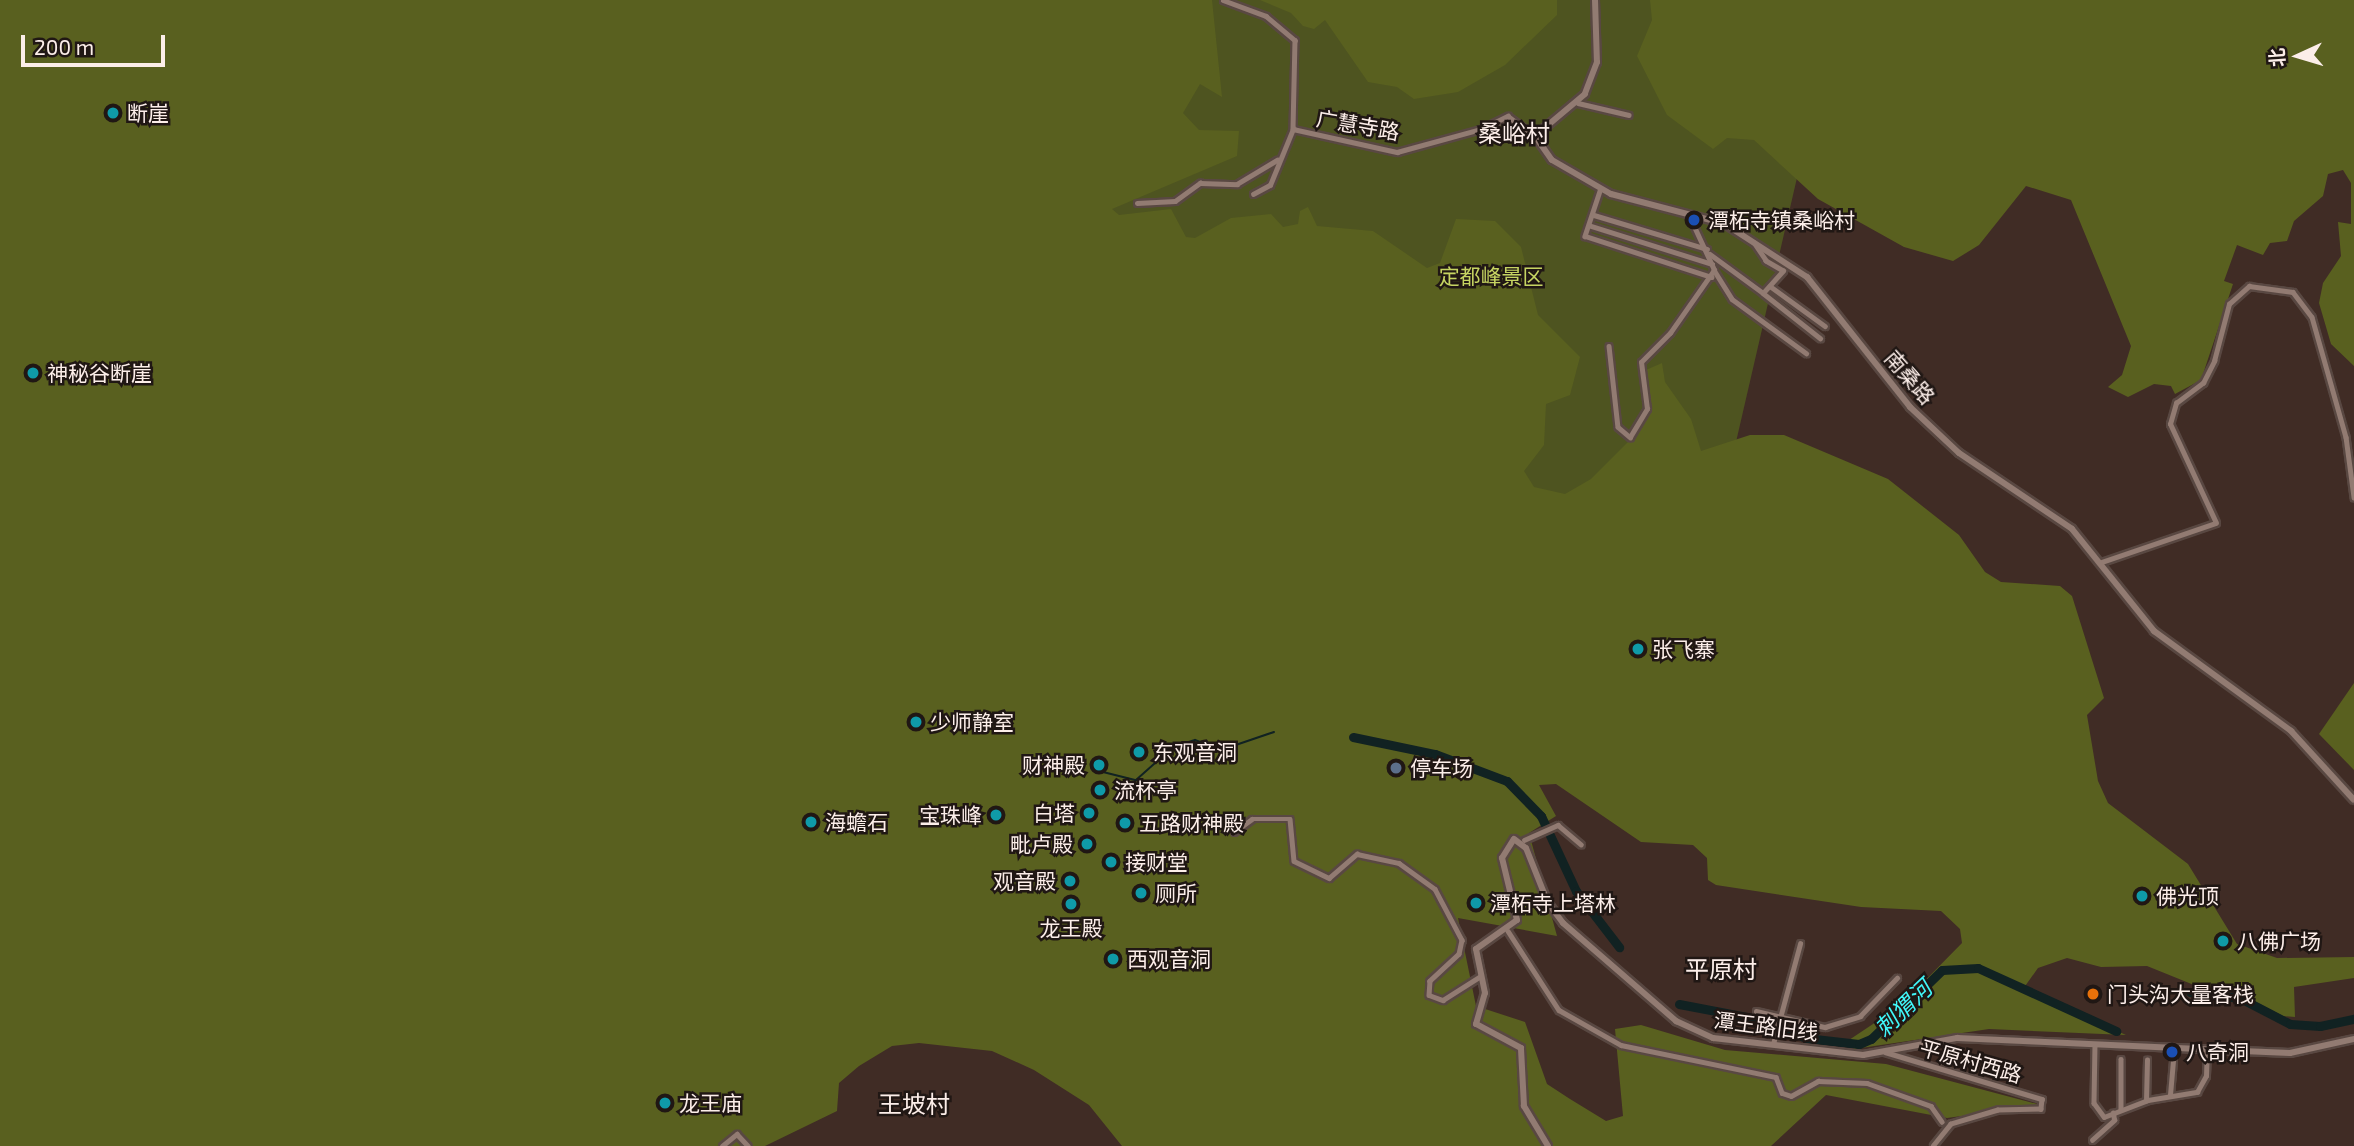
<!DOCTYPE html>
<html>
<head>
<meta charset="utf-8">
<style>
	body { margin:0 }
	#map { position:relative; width:2354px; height:1146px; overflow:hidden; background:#402c25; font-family:"Exo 2","Noto Sans SC",sans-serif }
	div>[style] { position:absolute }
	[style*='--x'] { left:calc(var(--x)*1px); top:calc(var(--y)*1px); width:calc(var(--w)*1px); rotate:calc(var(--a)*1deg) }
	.green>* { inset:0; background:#4e5420 }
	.forest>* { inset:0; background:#59601f }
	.stream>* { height:2px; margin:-1px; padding:0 1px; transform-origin:1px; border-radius:1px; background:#122 }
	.river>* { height:9px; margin:-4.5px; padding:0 4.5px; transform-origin:4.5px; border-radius:4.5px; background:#122 }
	.roads { filter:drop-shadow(2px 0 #594842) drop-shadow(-2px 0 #594842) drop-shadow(0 2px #594842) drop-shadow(0 -2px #594842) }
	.street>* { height:4.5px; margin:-2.25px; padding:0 2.25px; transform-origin:2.25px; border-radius:2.25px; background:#927b72 }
	.secondary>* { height:6px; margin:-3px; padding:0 3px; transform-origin:3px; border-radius:3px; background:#927b72 }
	.dots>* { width:19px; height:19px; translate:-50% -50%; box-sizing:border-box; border:4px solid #201714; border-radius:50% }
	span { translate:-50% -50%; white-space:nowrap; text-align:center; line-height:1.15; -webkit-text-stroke:5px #201714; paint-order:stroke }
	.poi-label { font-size:21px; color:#fceee9 }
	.left { translate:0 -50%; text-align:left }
	.right { translate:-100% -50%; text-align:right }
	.street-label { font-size:21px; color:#fceee9 }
	.park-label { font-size:21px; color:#c6d462 }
	.water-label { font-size:23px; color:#40f6f9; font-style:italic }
	.quarter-label { font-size:24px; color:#fceee9 }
	.north { position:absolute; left:2263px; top:21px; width:70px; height:70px; -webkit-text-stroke:5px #201714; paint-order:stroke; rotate:266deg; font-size:19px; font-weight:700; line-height:28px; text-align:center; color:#fceee9 }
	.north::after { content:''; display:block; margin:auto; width:24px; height:32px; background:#fceee9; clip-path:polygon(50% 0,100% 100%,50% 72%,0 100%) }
	.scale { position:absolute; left:21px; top:35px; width:144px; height:32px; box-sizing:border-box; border:4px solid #fceee9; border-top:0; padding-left:9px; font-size:21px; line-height:24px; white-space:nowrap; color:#fceee9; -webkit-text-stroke:5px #201714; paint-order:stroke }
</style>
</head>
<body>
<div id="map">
	<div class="green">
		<div style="clip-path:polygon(381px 0,1838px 0,1709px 559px,1512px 608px)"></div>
	</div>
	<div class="forest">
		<div style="clip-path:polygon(0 0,1212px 0,1222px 97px,1200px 84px,1183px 113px,1199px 130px,1239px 131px,1237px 156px,1112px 209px,1119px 215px,1171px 209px,1186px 237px,1195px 238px,1231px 218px,1271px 214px,1283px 227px,1298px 224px,1300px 211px,1308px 207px,1317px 226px,1373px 231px,1427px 268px,1440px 263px,1456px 219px,1495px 221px,1521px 247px,1538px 315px,1580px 357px,1570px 395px,1546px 404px,1544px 445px,1524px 471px,1534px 487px,1565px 494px,1591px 479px,1642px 428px,1649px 412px,1646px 370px,1662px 363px,1665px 382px,1691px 419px,1701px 451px,1750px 435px,1784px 435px,1888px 479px,1959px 535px,1985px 572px,2001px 582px,2060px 586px,2072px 596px,2104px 698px,2087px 715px,2098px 781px,2108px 803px,2188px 864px,2237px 944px,2277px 958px,2354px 957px,2354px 978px,2294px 987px,2295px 1017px,2283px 1016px,2231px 989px,2194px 985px,2147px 966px,2101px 967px,2067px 958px,2038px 968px,2023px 989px,2126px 1035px,1989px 1029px,1854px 1049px,1849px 1040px,1900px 1006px,1962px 943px,1960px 929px,1941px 911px,1861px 907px,1716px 885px,1708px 880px,1707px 858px,1693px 845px,1641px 842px,1556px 784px,1539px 785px,1556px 816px,1529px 833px,1557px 936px,1458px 918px,1476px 1006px,1525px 1022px,1547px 1084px,1570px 1099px,1606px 1121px,1623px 1116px,1615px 1029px,1641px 1025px,1725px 1050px,1886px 1064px,2041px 1105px,1947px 1118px,1826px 1095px,1771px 1146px,1122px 1146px,1089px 1105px,1034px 1070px,992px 1051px,919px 1043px,892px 1046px,859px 1066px,839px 1083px,837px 1111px,765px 1146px,0 1146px)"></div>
		<div style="clip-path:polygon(1260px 0,1557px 0,1557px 15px,1505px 65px,1458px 92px,1414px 99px,1397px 87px,1368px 82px,1325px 20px,1314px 29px,1303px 26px,1291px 13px)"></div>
		<div style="clip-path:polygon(1650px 0,2354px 0,2354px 366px,2331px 344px,2319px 303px,2323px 283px,2341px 256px,2338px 222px,2351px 224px,2351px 183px,2343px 170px,2328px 174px,2323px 196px,2294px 221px,2287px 241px,2270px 243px,2263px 255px,2237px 245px,2224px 281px,2233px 284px,2201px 380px,2175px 394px,2171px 386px,2154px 384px,2128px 397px,2108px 387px,2122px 375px,2131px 346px,2071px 200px,2026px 186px,1979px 245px,1953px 261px,1904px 247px,1818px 199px,1754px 140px,1727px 138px,1713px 149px,1667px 115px,1637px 56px,1652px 20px)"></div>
		<div style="clip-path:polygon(2354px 683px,2354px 770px,2319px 734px)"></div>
	</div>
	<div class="stream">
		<div style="--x:1103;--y:772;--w:34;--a:14"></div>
		<div style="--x:1136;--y:780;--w:50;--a:-41.7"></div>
		<div style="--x:1173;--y:747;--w:23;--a:-18"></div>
		<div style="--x:1195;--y:740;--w:28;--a:21"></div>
		<div style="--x:1221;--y:750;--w:56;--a:-18.8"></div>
	</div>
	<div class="river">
		<div style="--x:1353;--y:737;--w:84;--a:11.7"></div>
		<div style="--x:1435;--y:754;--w:77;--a:20.6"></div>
		<div style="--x:1507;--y:781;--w:49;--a:45.8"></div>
		<div style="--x:1541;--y:816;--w:83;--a:65"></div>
		<div style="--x:1576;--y:891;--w:71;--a:52.5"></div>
		<div style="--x:2190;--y:992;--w:50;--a:6.8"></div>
		<div style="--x:2240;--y:998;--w:56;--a:27.5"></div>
		<div style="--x:2290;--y:1024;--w:30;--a:4"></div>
		<div style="--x:2320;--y:1026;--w:35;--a:-12"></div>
		<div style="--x:1679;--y:1004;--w:86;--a:10.8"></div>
		<div style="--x:1763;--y:1020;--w:47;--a:22.7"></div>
		<div style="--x:1806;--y:1038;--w:53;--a:6.5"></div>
		<div style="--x:1859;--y:1044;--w:13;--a:-23"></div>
		<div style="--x:1871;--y:1039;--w:99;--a:-44.2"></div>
		<div style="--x:1942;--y:970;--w:36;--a:-3"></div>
		<div style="--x:1978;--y:968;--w:152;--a:24.5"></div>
	</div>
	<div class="roads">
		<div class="street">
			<div style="--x:1223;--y:0;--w:46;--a:20.4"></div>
			<div style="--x:1266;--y:16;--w:38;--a:40"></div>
			<div style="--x:1295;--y:40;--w:89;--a:91.3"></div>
			<div style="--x:1293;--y:129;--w:107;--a:12.5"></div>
			<div style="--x:1397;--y:152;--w:87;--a:-15.3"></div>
			<div style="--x:1481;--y:129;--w:30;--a:-26"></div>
			<div style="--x:1508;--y:116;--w:34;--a:37"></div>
			<div style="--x:1578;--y:103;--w:52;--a:13.2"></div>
			<div style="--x:1601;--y:188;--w:51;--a:108.4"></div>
			<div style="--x:1585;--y:236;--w:133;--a:17.9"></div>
			<div style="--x:1253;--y:194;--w:19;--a:-28"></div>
			<div style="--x:1270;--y:185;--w:61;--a:-67.7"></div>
			<div style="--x:1137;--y:203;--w:38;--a:-3"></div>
			<div style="--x:1175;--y:201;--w:31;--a:-36"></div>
			<div style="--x:1200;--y:183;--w:37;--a:2"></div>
			<div style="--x:1237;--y:184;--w:47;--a:-31"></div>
			<div style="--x:1594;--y:215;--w:118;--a:16.7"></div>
			<div style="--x:1591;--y:226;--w:127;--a:17.4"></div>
			<div style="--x:1710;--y:254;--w:66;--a:36.3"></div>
			<div style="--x:1763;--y:293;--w:30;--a:-48"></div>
			<div style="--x:1783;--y:271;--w:20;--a:-150"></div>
			<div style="--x:1766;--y:261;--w:22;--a:-124"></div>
			<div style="--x:1714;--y:270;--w:34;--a:58"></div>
			<div style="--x:1732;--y:299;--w:92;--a:36.1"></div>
			<div style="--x:1770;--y:286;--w:68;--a:36"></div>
			<div style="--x:1763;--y:293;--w:73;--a:38.3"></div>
			<div style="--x:1609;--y:346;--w:81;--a:83.7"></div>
			<div style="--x:1618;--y:427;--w:16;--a:40"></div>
			<div style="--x:1630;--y:437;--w:33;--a:-59"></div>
			<div style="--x:1647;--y:409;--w:47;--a:-97.3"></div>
			<div style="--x:1641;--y:362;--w:41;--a:-45"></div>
			<div style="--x:1670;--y:333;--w:77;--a:-55.1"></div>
			<div style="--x:1714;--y:270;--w:60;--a:-114.8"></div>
			<div style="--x:2102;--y:562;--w:120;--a:-18.9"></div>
			<div style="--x:2216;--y:523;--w:109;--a:-114.9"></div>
			<div style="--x:2170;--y:424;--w:22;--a:-74"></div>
			<div style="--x:2176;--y:403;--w:34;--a:-37"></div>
			<div style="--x:2203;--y:383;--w:25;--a:-63"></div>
			<div style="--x:2214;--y:361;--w:59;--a:-75.3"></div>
			<div style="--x:2229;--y:304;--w:27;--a:-42"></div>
			<div style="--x:2249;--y:286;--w:44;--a:7.8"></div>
			<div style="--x:2293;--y:292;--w:31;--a:53"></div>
			<div style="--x:2312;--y:317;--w:125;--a:74.2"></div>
			<div style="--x:2346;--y:437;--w:61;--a:82.4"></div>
			<div style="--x:1234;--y:832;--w:22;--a:-36"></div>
			<div style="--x:1252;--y:819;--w:38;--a:0"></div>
			<div style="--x:1290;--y:819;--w:42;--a:84.6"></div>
			<div style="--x:1294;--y:861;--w:39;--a:26"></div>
			<div style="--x:1329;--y:878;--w:37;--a:-41"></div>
			<div style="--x:1357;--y:854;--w:43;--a:12.1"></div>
			<div style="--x:1399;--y:863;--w:44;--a:35.8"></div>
			<div style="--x:1435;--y:889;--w:58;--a:62.1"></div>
			<div style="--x:1462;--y:940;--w:14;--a:102"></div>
			<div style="--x:1459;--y:954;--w:40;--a:137"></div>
			<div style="--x:1430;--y:981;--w:14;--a:94"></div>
			<div style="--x:1429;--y:995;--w:15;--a:20"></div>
			<div style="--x:1443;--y:1000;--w:43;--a:-32.6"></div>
			<div style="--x:1524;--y:840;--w:37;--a:-24"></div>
			<div style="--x:1558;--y:825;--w:30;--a:40"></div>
			<div style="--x:1508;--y:931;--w:94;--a:57.2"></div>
			<div style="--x:1559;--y:1010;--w:71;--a:29.4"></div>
			<div style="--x:1621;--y:1045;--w:158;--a:11.7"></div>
			<div style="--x:1776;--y:1077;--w:17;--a:69"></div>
			<div style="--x:1782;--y:1093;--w:9;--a:18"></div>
			<div style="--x:1791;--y:1096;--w:31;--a:-29"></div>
			<div style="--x:1818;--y:1081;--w:49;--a:2.3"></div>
			<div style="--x:1867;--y:1083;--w:68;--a:19.8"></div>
			<div style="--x:1931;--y:1106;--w:19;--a:55"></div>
			<div style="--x:1756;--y:1011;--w:71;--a:13.1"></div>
			<div style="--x:1825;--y:1027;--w:37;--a:-17"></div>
			<div style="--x:1860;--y:1016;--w:53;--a:-45.8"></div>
			<div style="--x:1773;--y:1044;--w:104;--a:-74.9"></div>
			<div style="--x:2095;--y:1044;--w:59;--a:91"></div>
			<div style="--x:2094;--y:1103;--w:17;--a:54"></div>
			<div style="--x:2104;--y:1117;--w:47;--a:-21.1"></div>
			<div style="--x:2148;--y:1100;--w:50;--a:-9.3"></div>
			<div style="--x:2197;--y:1092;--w:18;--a:-61"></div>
			<div style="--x:2206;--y:1076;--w:27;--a:-88"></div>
			<div style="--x:1885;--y:1052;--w:164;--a:16.7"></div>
			<div style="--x:2042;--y:1099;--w:10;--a:96"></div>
			<div style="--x:2041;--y:1109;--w:43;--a:178.7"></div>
			<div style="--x:1998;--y:1110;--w:49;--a:163.4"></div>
			<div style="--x:1951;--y:1124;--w:28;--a:129"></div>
			<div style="--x:2121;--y:1059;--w:50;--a:90"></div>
			<div style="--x:2170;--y:1095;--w:34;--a:-85"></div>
			<div style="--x:2146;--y:1101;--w:41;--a:-88.6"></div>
			<div style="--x:2092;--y:1140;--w:30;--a:-42"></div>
			<div style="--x:2114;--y:1120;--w:7;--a:-98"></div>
			<div style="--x:722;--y:1146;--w:19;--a:-39"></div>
			<div style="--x:737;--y:1134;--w:16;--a:47"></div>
		</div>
		<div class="secondary">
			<div style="--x:1595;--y:0;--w:62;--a:88.2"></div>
			<div style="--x:1597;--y:62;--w:34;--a:111"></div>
			<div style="--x:1585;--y:94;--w:65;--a:140"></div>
			<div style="--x:1535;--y:136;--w:29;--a:55"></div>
			<div style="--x:1552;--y:160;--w:68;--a:30"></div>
			<div style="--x:1611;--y:194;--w:118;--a:14.7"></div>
			<div style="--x:1725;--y:224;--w:98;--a:32.9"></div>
			<div style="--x:1807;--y:277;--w:166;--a:51.6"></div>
			<div style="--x:1910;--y:407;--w:67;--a:43.2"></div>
			<div style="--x:1959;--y:453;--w:136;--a:33.9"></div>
			<div style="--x:2072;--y:529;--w:131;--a:51.2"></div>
			<div style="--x:2154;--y:631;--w:170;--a:36.1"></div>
			<div style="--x:2291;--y:731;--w:93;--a:47.6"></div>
			<div style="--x:1548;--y:1146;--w:47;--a:-121"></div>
			<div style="--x:1524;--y:1106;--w:58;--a:-93"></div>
			<div style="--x:1521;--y:1048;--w:51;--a:-151.9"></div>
			<div style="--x:1476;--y:1024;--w:32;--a:-74"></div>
			<div style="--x:1485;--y:993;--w:45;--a:-101.6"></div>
			<div style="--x:1476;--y:949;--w:50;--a:-35.3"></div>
			<div style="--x:1517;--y:920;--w:64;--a:-103.6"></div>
			<div style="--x:1502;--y:858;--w:22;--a:-58"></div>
			<div style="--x:1514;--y:839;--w:15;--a:37"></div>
			<div style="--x:1526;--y:848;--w:59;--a:68.2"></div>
			<div style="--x:1548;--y:903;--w:25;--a:53"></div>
			<div style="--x:1563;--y:923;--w:150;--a:40.9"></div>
			<div style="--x:1676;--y:1021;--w:41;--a:24.7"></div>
			<div style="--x:1713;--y:1038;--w:151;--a:6.5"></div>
			<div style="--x:1863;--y:1055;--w:96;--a:-10.3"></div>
			<div style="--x:1957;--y:1038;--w:333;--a:2.6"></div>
			<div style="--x:2290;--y:1053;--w:66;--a:-12.3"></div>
		</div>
	</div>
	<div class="dots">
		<div style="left:113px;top:113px;background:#0f9aa8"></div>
		<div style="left:1694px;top:220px;background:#1a4fb4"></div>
		<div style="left:33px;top:373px;background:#0f9aa8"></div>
		<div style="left:1638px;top:649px;background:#0f9aa8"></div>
		<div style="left:916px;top:722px;background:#0f9aa8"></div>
		<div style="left:1139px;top:752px;background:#0f9aa8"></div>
		<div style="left:1099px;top:765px;background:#0f9aa8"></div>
		<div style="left:1396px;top:768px;background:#5c6f8a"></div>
		<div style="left:1100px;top:790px;background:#0f9aa8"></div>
		<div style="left:1089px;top:813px;background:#0f9aa8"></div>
		<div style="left:996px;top:815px;background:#0f9aa8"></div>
		<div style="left:811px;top:822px;background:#0f9aa8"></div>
		<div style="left:1125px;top:823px;background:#0f9aa8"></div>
		<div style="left:1087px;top:844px;background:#0f9aa8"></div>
		<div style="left:1111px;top:862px;background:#0f9aa8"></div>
		<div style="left:1070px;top:881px;background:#0f9aa8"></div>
		<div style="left:1141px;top:893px;background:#0f9aa8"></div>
		<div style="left:2142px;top:896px;background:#0f9aa8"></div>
		<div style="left:1476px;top:903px;background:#0f9aa8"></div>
		<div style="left:1071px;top:904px;background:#0f9aa8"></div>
		<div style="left:2223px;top:941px;background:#0f9aa8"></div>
		<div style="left:1113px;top:959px;background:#0f9aa8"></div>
		<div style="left:2093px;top:994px;background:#e8710a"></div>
		<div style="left:2172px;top:1052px;background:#1a4fb4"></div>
		<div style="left:665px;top:1103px;background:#0f9aa8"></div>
	</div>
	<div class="poi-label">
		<span class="left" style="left:127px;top:113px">断崖</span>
		<span class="left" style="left:1708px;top:220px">潭柘寺镇桑峪村</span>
		<span class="left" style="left:47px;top:373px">神秘谷断崖</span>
		<span class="left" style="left:1652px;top:649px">张飞寨</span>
		<span class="left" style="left:930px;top:722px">少师静室</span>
		<span class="left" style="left:1153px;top:752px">东观音洞</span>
		<span class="right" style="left:1085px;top:765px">财神殿</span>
		<span class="left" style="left:1410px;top:768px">停车场</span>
		<span class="left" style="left:1114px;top:790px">流杯亭</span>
		<span class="right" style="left:1075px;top:813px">白塔</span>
		<span class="right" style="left:982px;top:815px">宝珠峰</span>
		<span class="left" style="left:825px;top:822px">海蟾石</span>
		<span class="left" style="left:1139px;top:823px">五路财神殿</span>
		<span class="right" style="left:1073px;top:844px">毗卢殿</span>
		<span class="left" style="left:1125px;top:862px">接财堂</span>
		<span class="right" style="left:1056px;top:881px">观音殿</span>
		<span class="left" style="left:1155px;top:893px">厕所</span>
		<span class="left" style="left:2156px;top:896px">佛光顶</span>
		<span class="left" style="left:1490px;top:903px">潭柘寺上塔林</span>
		<span style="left:1071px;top:928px">龙王殿</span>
		<span class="left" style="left:2237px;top:941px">八佛广场</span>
		<span class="left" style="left:1127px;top:959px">西观音洞</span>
		<span class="left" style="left:2107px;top:994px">门头沟大量客栈</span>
		<span class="left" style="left:2186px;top:1052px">八奇洞</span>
		<span class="left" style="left:679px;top:1103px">龙王庙</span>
	</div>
	<div class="street-label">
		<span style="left:1358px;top:125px;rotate:10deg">广慧寺路</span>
		<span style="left:1910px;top:377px;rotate:49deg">南桑路</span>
		<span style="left:1766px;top:1026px;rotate:7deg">潭王路旧线</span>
		<span style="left:1971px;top:1061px;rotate:16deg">平原村西路</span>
	</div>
	<div class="park-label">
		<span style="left:1491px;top:276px">定都峰景区</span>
	</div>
	<div class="water-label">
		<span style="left:1903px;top:1008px;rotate:-44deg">刺猬河</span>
	</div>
	<div class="quarter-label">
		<span style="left:1514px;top:133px">桑峪村</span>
		<span style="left:1721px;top:969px">平原村</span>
		<span style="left:914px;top:1104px">王坡村</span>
	</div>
	<div class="north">北</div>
	<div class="scale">200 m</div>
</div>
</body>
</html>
